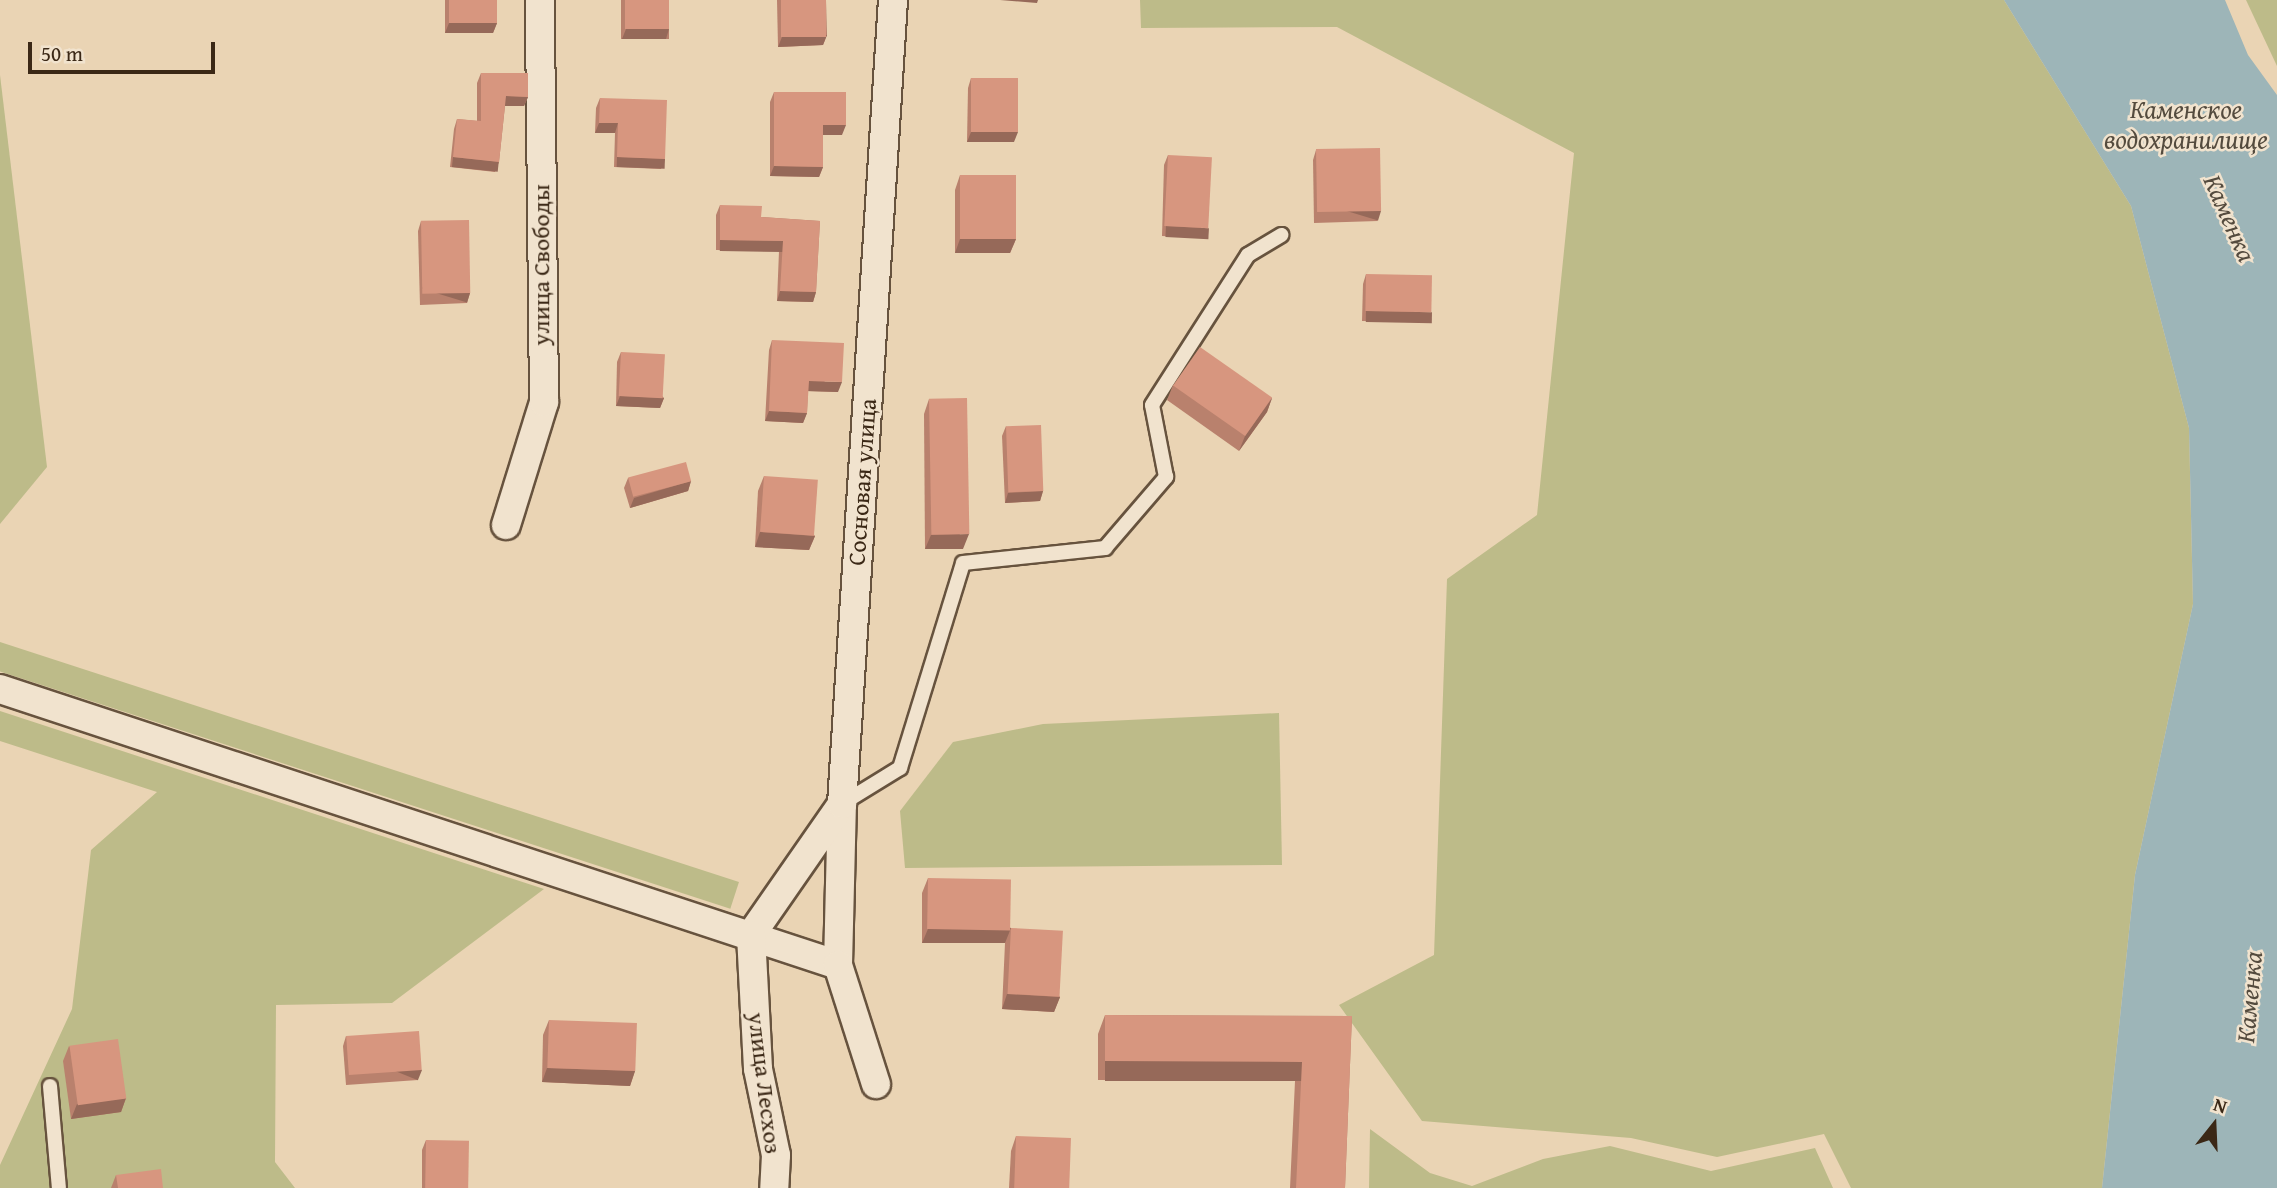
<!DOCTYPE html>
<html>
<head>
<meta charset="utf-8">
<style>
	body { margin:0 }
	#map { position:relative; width:2277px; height:1188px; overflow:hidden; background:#ead4b4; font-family:"Gentium Book Plus",serif }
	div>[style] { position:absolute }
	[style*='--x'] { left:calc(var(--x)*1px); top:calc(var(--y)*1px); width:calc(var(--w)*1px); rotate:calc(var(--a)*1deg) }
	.green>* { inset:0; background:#bdbb89; transform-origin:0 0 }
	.water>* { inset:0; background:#9db5b8 }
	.roads { filter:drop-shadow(2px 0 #67533e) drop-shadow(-2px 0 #67533e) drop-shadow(0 2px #67533e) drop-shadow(0 -2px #67533e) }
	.lane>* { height:14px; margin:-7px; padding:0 7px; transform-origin:7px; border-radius:7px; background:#f1e3ce }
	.street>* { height:28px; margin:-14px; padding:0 14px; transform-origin:14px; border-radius:14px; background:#f1e3ce }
	.wall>* { inset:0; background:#b9816d; transform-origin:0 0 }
	.shaded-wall>* { inset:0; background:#966959; transform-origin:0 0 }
	.building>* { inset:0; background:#d7967f; transform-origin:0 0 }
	span { translate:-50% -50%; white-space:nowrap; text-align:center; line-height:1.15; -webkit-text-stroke:5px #f1e3ce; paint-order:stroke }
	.street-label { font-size:24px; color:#3b2816 }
	.water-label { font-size:26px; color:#544b3e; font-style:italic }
	.north { position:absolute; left:2179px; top:1090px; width:70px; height:70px; -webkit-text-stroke:5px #f1e3ce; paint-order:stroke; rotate:18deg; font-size:19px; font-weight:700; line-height:28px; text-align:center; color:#3b2816 }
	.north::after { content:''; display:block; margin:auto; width:24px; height:32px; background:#3b2816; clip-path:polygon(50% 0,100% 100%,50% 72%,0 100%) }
	.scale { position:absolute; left:28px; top:42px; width:187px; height:32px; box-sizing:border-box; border:4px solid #3b2816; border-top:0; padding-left:9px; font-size:21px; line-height:24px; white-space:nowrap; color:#3b2816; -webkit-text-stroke:5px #f1e3ce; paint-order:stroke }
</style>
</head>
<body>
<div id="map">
	<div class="green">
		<div style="clip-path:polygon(1140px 0,2004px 0,2131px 206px,2189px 428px,2193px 604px,2135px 875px,2102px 1188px,1851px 1188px,1824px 1134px,1717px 1157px,1631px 1138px,1422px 1121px,1339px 1005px,1434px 955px,1447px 579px,1537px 515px,1574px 153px,1337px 27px,1141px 28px)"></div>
		<div style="clip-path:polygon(2246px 0,2277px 0,2277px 66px)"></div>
		<div style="clip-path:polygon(0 75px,47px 467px,0 524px)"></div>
		<div style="left:0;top:642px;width:777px;height:28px;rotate:18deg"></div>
		<div style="clip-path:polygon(0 711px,544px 889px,392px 1003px,276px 1005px,275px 1162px,295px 1188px,0 1188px,0 1165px,72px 1009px,91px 850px,157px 792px,0 741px)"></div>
		<div style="clip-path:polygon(1279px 713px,1282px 865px,905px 868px,900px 811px,953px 742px,1043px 724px)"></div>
		<div style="clip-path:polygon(1370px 1129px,1430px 1173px,1472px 1186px,1543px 1159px,1610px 1146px,1711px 1171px,1815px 1148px,1833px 1188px,1369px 1188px)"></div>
	</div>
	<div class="water">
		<div style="clip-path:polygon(2004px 0,2225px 0,2248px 55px,2277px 95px,2277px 1188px,2102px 1188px,2135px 875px,2193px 604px,2189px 428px,2131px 206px)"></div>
	</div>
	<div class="roads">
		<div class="lane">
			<div style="--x:843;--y:803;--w:67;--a:-31.6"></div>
			<div style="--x:900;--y:768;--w:214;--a:-72.9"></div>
			<div style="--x:963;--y:563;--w:143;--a:-6"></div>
			<div style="--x:1105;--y:548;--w:94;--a:-49.3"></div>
			<div style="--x:1166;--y:477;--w:73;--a:-101"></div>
			<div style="--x:1152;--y:405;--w:178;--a:-57.4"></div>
			<div style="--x:1248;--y:255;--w:39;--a:-31"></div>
			<div style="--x:50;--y:1086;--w:102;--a:85"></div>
		</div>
		<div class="street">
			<div style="--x:506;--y:525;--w:129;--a:-72.8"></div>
			<div style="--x:544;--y:402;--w:402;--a:-90.6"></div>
			<div style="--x:0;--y:689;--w:882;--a:18.23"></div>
			<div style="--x:838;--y:965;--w:161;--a:-88.6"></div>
			<div style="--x:751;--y:935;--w:160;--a:-55.2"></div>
			<div style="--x:842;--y:804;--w:806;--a:-86.37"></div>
			<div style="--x:751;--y:935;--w:134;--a:87"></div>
			<div style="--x:758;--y:1069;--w:88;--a:78.2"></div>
			<div style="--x:776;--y:1155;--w:33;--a:93"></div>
			<div style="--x:838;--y:965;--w:125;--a:72.3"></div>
		</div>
	</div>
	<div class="wall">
		<div style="clip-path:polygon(445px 0,497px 0,497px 23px,493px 33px,445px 33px)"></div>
		<div style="left:621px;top:0;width:48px;height:39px"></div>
		<div style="clip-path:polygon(777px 0,826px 0,827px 35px,823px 45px,778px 47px)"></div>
		<div style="clip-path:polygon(481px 73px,528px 97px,524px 106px,505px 106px,499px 162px,495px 172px,450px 167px,454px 129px,457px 119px,477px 121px,477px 83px)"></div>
		<div style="clip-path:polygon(971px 78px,1014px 142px,967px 142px,968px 88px)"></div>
		<div style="clip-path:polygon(774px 92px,842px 135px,823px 135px,823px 167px,819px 177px,770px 176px,770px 102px)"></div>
		<div style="clip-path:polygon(600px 98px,665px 159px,661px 169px,614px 167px,615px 133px,595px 133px,596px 108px)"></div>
		<div style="clip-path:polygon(1316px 150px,1378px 221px,1314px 223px,1313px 160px)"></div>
		<div style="clip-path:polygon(1168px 155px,1206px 238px,1162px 236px,1164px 165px)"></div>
		<div style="clip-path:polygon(960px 175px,1016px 239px,1010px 253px,955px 253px,955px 190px)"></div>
		<div style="clip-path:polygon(720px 205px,761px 217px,820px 221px,816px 292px,813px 302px,777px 301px,779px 251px,716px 250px,716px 215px)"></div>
		<div style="clip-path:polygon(421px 221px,470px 293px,467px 303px,420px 305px,418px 231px)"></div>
		<div style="clip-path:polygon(1366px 274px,1428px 322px,1362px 321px,1363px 284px)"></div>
		<div style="clip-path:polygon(772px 340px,838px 392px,808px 391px,807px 413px,803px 423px,765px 421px,769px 350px)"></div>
		<div style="clip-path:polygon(621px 352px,664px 398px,660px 408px,616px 406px,617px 362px)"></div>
		<div style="clip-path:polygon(1173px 385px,1272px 398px,1267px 412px,1239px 451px,1167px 400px)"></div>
		<div style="clip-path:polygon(929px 399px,963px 549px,925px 549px,924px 414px)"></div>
		<div style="clip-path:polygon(1006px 426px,1043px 491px,1040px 501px,1005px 503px,1002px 436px)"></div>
		<div style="clip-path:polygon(764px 476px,815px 536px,809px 550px,755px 547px,758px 491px)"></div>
		<div style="clip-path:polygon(628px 478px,691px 481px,688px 491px,630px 508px,624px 488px)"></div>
		<div style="clip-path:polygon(928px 878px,1011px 928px,1060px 997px,1054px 1012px,1002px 1009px,1005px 943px,922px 943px,922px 893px)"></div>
		<div style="clip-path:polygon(1105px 1015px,1352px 1016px,1345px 1188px,1290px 1188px,1295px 1081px,1098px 1080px,1098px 1034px)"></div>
		<div style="clip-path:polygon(549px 1020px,635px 1071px,630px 1086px,542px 1082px,543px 1035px)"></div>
		<div style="clip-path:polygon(346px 1036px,418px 1080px,346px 1085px,343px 1046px)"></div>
		<div style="clip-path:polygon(69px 1046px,126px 1098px,121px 1112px,71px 1119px,63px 1061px)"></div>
		<div style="clip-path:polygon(1016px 1136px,1069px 1188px,1009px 1188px,1011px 1151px)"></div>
		<div style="clip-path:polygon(426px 1140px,468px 1188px,422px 1188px,422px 1150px)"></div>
		<div style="clip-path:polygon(116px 1175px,163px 1188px,111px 1188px)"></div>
	</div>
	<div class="shaded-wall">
		<div style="clip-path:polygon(1000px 0,1038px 0,1037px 3px)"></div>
		<div style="clip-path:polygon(449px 23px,497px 23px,493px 33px,445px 33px)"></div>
		<div style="clip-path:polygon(626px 29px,669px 29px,666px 39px,622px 39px)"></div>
		<div style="clip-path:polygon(827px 35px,823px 45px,778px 47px,782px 37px)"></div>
		<div style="clip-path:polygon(506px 96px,528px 97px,524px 106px,502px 106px)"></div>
		<div style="clip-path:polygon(599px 123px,618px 123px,615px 133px,595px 133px)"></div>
		<div style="clip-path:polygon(823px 125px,846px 125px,842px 135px,819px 135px)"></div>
		<div style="clip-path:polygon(971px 132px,1018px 132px,1014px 142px,967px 142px)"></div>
		<div style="left:453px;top:157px;width:46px;height:10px;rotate:6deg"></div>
		<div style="left:617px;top:157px;width:48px;height:10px;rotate:2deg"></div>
		<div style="clip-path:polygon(774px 166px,823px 167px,819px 177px,770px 176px)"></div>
		<div style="left:1381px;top:211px;width:10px;height:63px;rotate:107deg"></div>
		<div style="left:1166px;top:226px;width:43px;height:11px;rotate:3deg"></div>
		<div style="clip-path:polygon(960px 239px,1016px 239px,1010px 253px,955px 253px)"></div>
		<div style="left:720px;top:240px;width:63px;height:11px;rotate:1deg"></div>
		<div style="clip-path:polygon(780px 291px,816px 292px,813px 302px,777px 301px)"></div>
		<div style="left:470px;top:293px;width:10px;height:47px;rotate:107deg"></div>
		<div style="left:1366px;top:311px;width:66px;height:11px;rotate:1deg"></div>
		<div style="clip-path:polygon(809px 381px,842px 382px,838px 392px,805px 391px)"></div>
		<div style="clip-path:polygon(620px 396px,664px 398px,660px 408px,616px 406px)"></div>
		<div style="clip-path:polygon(1272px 398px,1267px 412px,1239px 451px,1245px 436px)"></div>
		<div style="clip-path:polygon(769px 411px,807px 413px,803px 423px,765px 421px)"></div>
		<div style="clip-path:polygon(691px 481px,688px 491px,630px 508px,634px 498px)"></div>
		<div style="clip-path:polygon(1043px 491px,1040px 501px,1005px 503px,1008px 493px)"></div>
		<div style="clip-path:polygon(760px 532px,815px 536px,809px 550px,755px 547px)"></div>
		<div style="clip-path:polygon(969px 534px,963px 549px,925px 549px,931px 535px)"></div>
		<div style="clip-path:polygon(1011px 928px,1005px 943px,922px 943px,928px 929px)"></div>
		<div style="clip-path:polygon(1007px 994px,1060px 997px,1054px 1012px,1002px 1009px)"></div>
		<div style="left:1105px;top:1061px;width:197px;height:20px"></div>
		<div style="clip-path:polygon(547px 1068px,635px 1071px,630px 1086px,542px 1082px)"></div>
		<div style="left:422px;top:1070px;width:11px;height:73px;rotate:112deg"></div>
		<div style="clip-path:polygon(126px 1098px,121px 1112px,71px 1119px,77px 1104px)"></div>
	</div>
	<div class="building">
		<div style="left:449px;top:0;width:48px;height:23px"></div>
		<div style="left:625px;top:0;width:44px;height:29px"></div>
		<div style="left:781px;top:0;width:45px;height:37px"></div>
		<div style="clip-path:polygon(481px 73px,528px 73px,528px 97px,506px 96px,499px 162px,453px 157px,457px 119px,481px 121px)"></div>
		<div style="left:971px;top:78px;width:47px;height:54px"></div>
		<div style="clip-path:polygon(774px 92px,846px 92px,846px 125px,823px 125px,823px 167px,774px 166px)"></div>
		<div style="clip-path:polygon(600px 98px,667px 100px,665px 159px,617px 157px,618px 123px,599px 123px)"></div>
		<div style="left:1380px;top:148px;width:63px;height:64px;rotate:89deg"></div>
		<div style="left:1168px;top:155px;width:44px;height:71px;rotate:3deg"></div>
		<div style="left:960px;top:175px;width:56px;height:64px"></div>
		<div style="clip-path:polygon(720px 205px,762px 206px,761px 217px,820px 221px,816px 292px,780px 291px,783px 241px,720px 240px)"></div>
		<div style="left:469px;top:220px;width:73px;height:48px;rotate:89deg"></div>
		<div style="left:1366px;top:274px;width:66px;height:37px;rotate:1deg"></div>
		<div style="clip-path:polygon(772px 340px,844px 343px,842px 382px,809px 381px,807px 413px,769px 411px)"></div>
		<div style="left:1200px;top:347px;width:88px;height:47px;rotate:35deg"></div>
		<div style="left:621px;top:352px;width:44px;height:44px;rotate:3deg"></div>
		<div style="left:967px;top:398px;width:136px;height:38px;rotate:89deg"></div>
		<div style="left:1041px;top:425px;width:66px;height:35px;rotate:88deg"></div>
		<div style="left:686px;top:462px;width:20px;height:60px;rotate:75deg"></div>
		<div style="left:764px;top:476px;width:54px;height:56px;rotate:4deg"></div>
		<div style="left:928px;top:878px;width:83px;height:51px;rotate:1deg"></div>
		<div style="left:1011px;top:928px;width:52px;height:66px;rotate:3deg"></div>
		<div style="clip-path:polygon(1105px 1015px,1352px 1016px,1345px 1188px,1296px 1188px,1302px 1062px,1105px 1061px)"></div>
		<div style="left:549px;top:1020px;width:88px;height:48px;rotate:2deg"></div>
		<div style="left:419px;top:1031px;width:39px;height:73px;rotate:86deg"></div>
		<div style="left:118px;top:1039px;width:60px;height:49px;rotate:82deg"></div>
		<div style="left:1016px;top:1136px;width:55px;height:52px;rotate:2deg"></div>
		<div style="left:426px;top:1140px;width:43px;height:48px;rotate:1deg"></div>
		<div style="clip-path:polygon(161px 1169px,163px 1188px,118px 1188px,116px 1175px)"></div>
	</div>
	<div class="street-label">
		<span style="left:541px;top:265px;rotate:-90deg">улица Свободы</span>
		<span style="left:862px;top:482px;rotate:-86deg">Сосновая улица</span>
		<span style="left:765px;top:1083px;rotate:83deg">улица Лесхоз</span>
	</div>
	<div class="water-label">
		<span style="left:2186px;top:124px">Каменское<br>водохранилище</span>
		<span style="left:2230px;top:218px;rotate:66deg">Каменка</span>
		<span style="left:2249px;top:997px;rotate:-85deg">Каменка</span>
	</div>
	<div class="north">N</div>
	<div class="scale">50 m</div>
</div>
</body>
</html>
